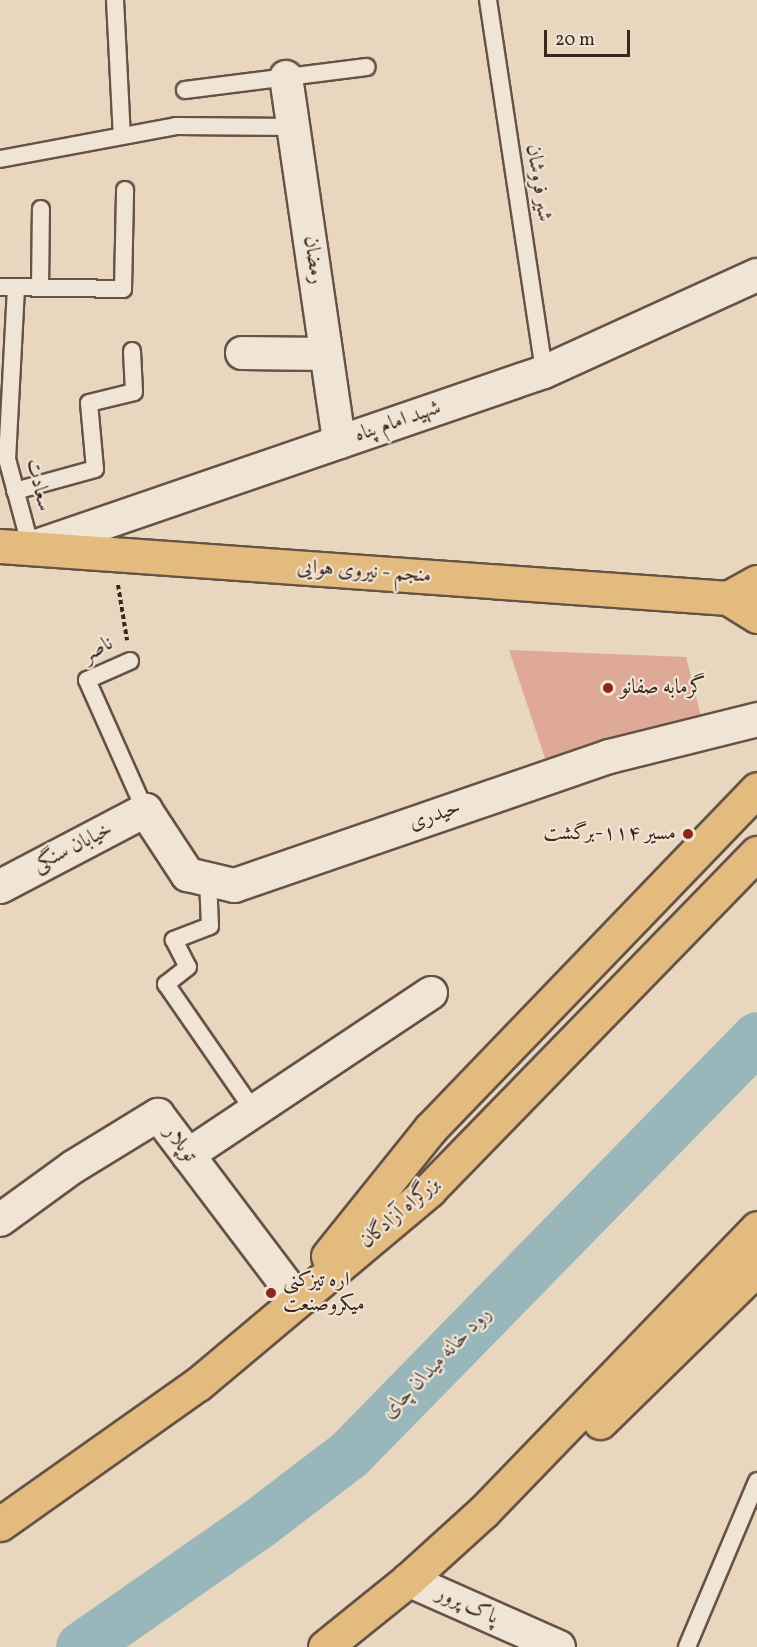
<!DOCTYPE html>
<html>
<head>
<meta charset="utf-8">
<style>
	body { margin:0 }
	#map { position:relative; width:757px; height:1647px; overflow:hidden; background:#e8d6be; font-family:Vollkorn,Amiri,serif }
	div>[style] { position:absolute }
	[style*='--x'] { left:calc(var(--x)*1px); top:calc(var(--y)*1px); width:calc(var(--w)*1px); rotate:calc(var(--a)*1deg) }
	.river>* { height:51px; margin:-25.5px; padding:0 25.5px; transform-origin:25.5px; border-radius:25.5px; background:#99b7ba }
	.building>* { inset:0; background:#dea996 }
	.path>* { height:4px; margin-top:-2px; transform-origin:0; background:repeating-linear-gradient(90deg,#3b261e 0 4.5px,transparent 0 7.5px) }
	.roads { filter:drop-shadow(2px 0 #665246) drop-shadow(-2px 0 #665246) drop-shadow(0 2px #665246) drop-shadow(0 -2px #665246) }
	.lane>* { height:16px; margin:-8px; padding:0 8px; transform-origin:8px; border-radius:8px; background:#f0e4d5 }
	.street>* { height:32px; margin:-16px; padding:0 16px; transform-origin:16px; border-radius:16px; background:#f0e4d5 }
	.secondary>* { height:33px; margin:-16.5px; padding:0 16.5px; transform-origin:16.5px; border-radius:16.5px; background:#f0e4d5 }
	.primary>* { height:33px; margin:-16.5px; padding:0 16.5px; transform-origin:16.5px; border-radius:16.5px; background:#e4bb7f }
	.highway>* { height:33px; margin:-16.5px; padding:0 16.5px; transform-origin:16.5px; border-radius:16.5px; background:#e4bb7f }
	.dots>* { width:16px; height:16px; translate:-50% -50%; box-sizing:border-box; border:3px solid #f0e4d5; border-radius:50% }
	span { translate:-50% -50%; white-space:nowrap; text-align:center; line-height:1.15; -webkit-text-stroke:4.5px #f0e4d5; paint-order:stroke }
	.street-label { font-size:21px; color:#3b261e }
	.poi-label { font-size:21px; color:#3b261e }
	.left { translate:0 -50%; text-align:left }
	.right { translate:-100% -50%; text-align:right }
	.water-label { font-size:22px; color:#524a45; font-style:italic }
	.scale { position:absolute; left:544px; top:30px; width:86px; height:27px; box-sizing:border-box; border:3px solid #3b261e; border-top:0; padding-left:8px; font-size:18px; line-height:21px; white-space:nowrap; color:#3b261e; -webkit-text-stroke:4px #f0e4d5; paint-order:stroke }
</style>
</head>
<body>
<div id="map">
	<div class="river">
		<div style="--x:81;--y:1647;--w:218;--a:-34.9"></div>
		<div style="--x:260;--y:1522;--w:112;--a:-37.4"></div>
		<div style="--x:349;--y:1454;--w:583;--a:-45.63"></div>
	</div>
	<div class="building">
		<div style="clip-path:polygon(509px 650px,686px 657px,702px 720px,547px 764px)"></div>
	</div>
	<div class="path">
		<div style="--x:118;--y:585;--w:56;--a:80.7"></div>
	</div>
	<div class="roads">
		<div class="lane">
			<div style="--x:115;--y:0;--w:136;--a:87.1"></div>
			<div style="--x:488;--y:0;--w:376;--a:81.4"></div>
			<div style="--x:185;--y:90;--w:183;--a:-7.2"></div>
			<div style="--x:0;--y:159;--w:179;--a:-10.6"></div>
			<div style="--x:176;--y:126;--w:118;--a:0.5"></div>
			<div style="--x:0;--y:287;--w:123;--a:0.9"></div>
			<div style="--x:123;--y:289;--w:99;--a:-88.8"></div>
			<div style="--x:16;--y:288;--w:171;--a:93"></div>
			<div style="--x:7;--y:459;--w:92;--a:74.9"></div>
			<div style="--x:40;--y:288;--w:79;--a:-89.3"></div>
			<div style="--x:15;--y:491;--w:83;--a:-15.4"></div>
			<div style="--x:95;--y:469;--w:66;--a:-95.2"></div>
			<div style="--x:89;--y:403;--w:46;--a:-13.7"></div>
			<div style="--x:134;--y:392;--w:41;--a:-92.8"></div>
			<div style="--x:130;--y:661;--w:47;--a:156.2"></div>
			<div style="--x:87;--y:680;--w:142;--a:66"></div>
			<div style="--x:208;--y:879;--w:47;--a:87.6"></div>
			<div style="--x:210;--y:926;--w:39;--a:159"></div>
			<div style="--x:174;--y:940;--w:30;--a:63"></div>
			<div style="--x:188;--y:967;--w:28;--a:142"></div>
			<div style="--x:166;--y:984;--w:155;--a:55.3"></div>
			<div style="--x:687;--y:1647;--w:180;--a:-67.1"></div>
		</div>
		<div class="street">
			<div style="--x:286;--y:77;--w:369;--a:81.7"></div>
			<div style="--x:242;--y:353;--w:84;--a:0.7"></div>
			<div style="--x:31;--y:548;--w:542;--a:-18.94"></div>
			<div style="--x:544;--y:372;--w:234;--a:-24.5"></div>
			<div style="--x:188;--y:1155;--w:292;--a:-33.7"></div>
			<div style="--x:0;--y:1220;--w:90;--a:-36"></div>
			<div style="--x:73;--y:1167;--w:100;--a:-31.5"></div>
			<div style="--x:158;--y:1115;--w:227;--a:52.9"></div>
			<div style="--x:408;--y:1580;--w:165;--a:23.9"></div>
		</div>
		<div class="secondary">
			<div style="--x:0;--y:886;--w:164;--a:-27.7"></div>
			<div style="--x:145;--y:810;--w:77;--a:56.7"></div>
			<div style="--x:187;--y:874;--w:48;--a:13.2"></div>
			<div style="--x:234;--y:885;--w:397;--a:-19"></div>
			<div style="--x:609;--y:756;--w:153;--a:-14"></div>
		</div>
		<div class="primary">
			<div style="--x:0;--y:546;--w:730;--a:4.09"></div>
			<div style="--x:750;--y:599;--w:22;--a:-177"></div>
			<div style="--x:728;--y:598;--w:33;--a:-29"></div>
		</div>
		<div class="highway">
			<div style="--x:728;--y:598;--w:34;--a:32"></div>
			<div style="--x:328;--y:1256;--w:164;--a:-51.2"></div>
			<div style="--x:431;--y:1128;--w:470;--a:-46.1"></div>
			<div style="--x:600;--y:1422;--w:220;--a:-44.4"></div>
			<div style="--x:0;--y:1524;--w:242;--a:-35.3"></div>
			<div style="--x:198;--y:1384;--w:302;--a:-40"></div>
			<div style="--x:429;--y:1190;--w:470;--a:-45.8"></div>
			<div style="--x:325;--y:1647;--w:107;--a:-38.9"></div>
			<div style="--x:408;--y:1580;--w:103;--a:-42.2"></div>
			<div style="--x:484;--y:1511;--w:393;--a:-46"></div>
		</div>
	</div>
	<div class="dots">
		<div style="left:608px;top:688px;background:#8f2418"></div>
		<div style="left:688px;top:834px;background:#8f2418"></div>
		<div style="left:271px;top:1293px;background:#8f2418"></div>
	</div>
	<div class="street-label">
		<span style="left:538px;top:183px;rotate:81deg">شیر فروشان</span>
		<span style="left:313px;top:260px;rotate:82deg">رمضان</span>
		<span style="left:398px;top:422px;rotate:-19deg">شهید امام پناه</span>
		<span style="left:38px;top:485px;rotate:76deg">سعادت</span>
		<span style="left:364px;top:572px;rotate:4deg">منجم - نیروی هوایی</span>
		<span style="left:98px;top:650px;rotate:-29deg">ناصر</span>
		<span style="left:435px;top:816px;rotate:-19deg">حیدری</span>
		<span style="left:73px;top:848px;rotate:-27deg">خیابان سنگی</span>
		<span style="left:180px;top:1144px;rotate:53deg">توپلار</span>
		<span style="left:400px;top:1213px;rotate:-41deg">بزرگراه آزادگان</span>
		<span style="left:467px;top:1606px;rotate:24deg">پاک پرور</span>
	</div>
	<div class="poi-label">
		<span class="left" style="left:620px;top:688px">گرمابه صفانو</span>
		<span class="right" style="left:676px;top:834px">مسیر ۱۱۴-برگشت</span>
		<span class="left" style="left:283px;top:1293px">اره تیزکنی<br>میکروصنعت</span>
	</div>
	<div class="water-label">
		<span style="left:437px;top:1363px;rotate:-46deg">رود خانه میدان چای</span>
	</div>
	<div class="scale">20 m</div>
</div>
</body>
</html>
